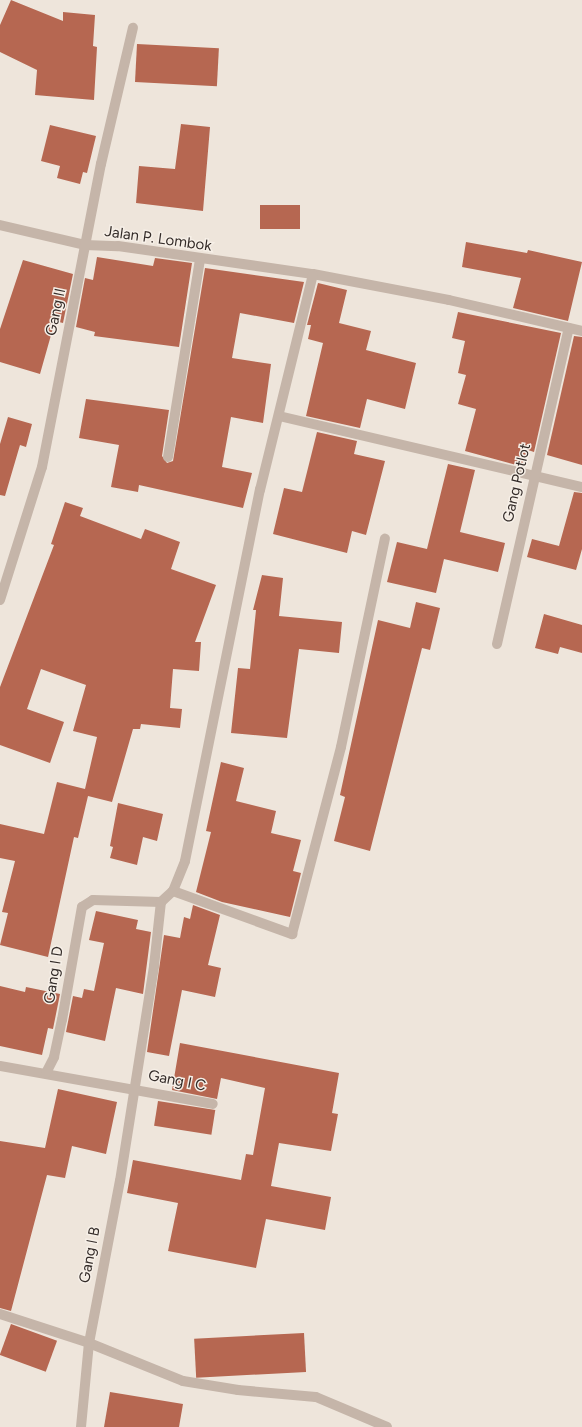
<!DOCTYPE html>
<html>
<head>
<meta charset="utf-8">
<style>
	body { margin:0 }
	#map { position:relative; width:582px; height:1427px; overflow:hidden; background:#eee5db; font-family:Figtree,sans-serif }
	div>[style] { position:absolute }
	[style*='--x'] { left:calc(var(--x)*1px); top:calc(var(--y)*1px); width:calc(var(--w)*1px); rotate:calc(var(--a)*1deg) }
	.building>* { inset:0; background:#b66751; transform-origin:0 0 }
	.minor>* { height:10px; margin:-5px; padding:0 5px; transform-origin:5px; border-radius:5px; background:#c5b5a9 }
	span { translate:-50% -50%; white-space:nowrap; text-align:center; line-height:1.15; -webkit-text-stroke:3px #f6efe7; paint-order:stroke }
	.street-label { font-size:15px; color:#332b28 }
</style>
</head>
<body>
<div id="map">
	<div class="building">
		<div style="clip-path:polygon(11px 0,63px 21px,63px 12px,95px 15px,93px 46px,97px 47px,94px 100px,35px 95px,37px 70px,0 52px,0 25px)"></div>
		<div style="left:137px;top:44px;width:82px;height:38px;rotate:3deg"></div>
		<div style="clip-path:polygon(181px 124px,210px 127px,203px 211px,136px 203px,139px 166px,175px 169px)"></div>
		<div style="clip-path:polygon(50px 125px,96px 136px,87px 173px,83px 172px,80px 184px,57px 178px,60px 166px,41px 161px)"></div>
		<div style="left:300px;top:205px;width:24px;height:40px;rotate:90deg"></div>
		<div style="clip-path:polygon(466px 242px,527px 253px,528px 250px,582px 262px,568px 321px,513px 308px,521px 278px,462px 267px)"></div>
		<div style="clip-path:polygon(97px 257px,153px 266px,155px 258px,192px 263px,179px 347px,94px 336px,95px 332px,76px 327px,85px 278px,93px 280px)"></div>
		<div style="clip-path:polygon(23px 260px,73px 274px,63px 323px,55px 321px,40px 374px,0 362px,0 329px)"></div>
		<div style="clip-path:polygon(205px 268px,304px 282px,294px 323px,240px 313px,232px 358px,271px 364px,263px 423px,231px 417px,222px 467px,252px 473px,243px 508px,139px 485px,138px 492px,111px 487px,119px 445px,79px 438px,86px 399px,169px 410px,162px 456px,167px 463px,173px 461px)"></div>
		<div style="clip-path:polygon(318px 283px,347px 290px,339px 323px,371px 331px,366px 350px,416px 363px,405px 409px,367px 399px,360px 428px,306px 416px,323px 343px,308px 339px,311px 325px,307px 325px)"></div>
		<div style="clip-path:polygon(458px 312px,561px 333px,534px 452px,528px 450px,524px 467px,465px 451px,476px 409px,458px 404px,466px 375px,458px 373px,465px 341px,452px 338px)"></div>
		<div style="clip-path:polygon(574px 336px,582px 337px,582px 465px,547px 455px)"></div>
		<div style="clip-path:polygon(8px 417px,32px 424px,26px 447px,20px 445px,5px 496px,0 495px,0 444px)"></div>
		<div style="clip-path:polygon(317px 432px,357px 441px,354px 454px,385px 461px,366px 535px,352px 531px,347px 553px,273px 534px,284px 488px,302px 492px)"></div>
		<div style="clip-path:polygon(448px 464px,475px 470px,460px 532px,505px 543px,498px 572px,444px 559px,436px 593px,387px 582px,397px 542px,427px 549px)"></div>
		<div style="clip-path:polygon(574px 492px,582px 493px,582px 549px,576px 570px,527px 557px,532px 539px,559px 546px)"></div>
		<div style="clip-path:polygon(65px 502px,83px 508px,80px 516px,141px 539px,145px 529px,180px 542px,171px 569px,216px 585px,195px 642px,201px 642px,199px 671px,173px 669px,170px 708px,182px 709px,180px 728px,141px 724px,140px 729px,133px 729px,112px 802px,88px 796px,78px 838px,74px 837px,48px 957px,0 945px,8px 913px,2px 912px,15px 861px,0 858px,0 824px,44px 834px,57px 782px,85px 789px,97px 737px,73px 731px,86px 685px,41px 669px,27px 709px,64px 722px,50px 763px,0 745px,0 687px,54px 545px,51px 544px)"></div>
		<div style="clip-path:polygon(262px 575px,283px 578px,279px 616px,342px 622px,339px 653px,299px 649px,287px 738px,231px 733px,238px 668px,250px 669px,256px 610px,253px 610px)"></div>
		<div style="clip-path:polygon(416px 602px,440px 608px,430px 650px,422px 648px,370px 851px,334px 841px,345px 797px,340px 795px,378px 620px,410px 628px)"></div>
		<div style="clip-path:polygon(544px 614px,582px 625px,582px 653px,560px 647px,558px 654px,535px 648px)"></div>
		<div style="clip-path:polygon(221px 762px,244px 768px,236px 801px,276px 811px,271px 833px,301px 840px,293px 871px,301px 873px,290px 917px,222px 902px,196px 892px,211px 832px,206px 831px)"></div>
		<div style="clip-path:polygon(118px 803px,163px 814px,157px 841px,143px 837px,137px 865px,110px 858px,113px 847px,110px 846px)"></div>
		<div style="clip-path:polygon(193px 905px,220px 915px,208px 965px,221px 968px,215px 997px,182px 990px,169px 1056px,147px 1052px,164px 935px,180px 938px,184px 917px,190px 919px)"></div>
		<div style="clip-path:polygon(96px 911px,138px 920px,136px 929px,151px 932px,143px 994px,116px 988px,105px 1041px,66px 1032px,73px 996px,82px 998px,84px 989px,94px 991px,104px 943px,89px 940px)"></div>
		<div style="clip-path:polygon(0 986px,25px 992px,26px 987px,60px 994px,53px 1029px,48px 1028px,42px 1055px,0 1046px)"></div>
		<div style="clip-path:polygon(180px 1043px,339px 1073px,332px 1113px,338px 1114px,331px 1151px,279px 1143px,271px 1186px,331px 1197px,325px 1230px,266px 1219px,256px 1268px,168px 1251px,178px 1203px,127px 1193px,133px 1160px,241px 1180px,246px 1154px,253px 1155px,265px 1088px,221px 1078px,217px 1099px,172px 1090px)"></div>
		<div style="clip-path:polygon(58px 1089px,117px 1102px,106px 1154px,72px 1146px,65px 1178px,47px 1175px,11px 1311px,0 1308px,0 1141px,45px 1148px)"></div>
		<div style="left:158px;top:1101px;width:58px;height:25px;rotate:9deg"></div>
		<div style="left:11px;top:1324px;width:49px;height:33px;rotate:20deg"></div>
		<div style="left:304px;top:1333px;width:39px;height:110px;rotate:87deg"></div>
		<div style="clip-path:polygon(110px 1392px,183px 1404px,179px 1427px,104px 1427px)"></div>
	</div>
	<div class="minor">
		<div style="--x:0;--y:225;--w:87;--a:13.2"></div>
		<div style="--x:85;--y:245;--w:33;--a:2"></div>
		<div style="--x:118;--y:246;--w:197;--a:8.2"></div>
		<div style="--x:313;--y:274;--w:138;--a:10.8"></div>
		<div style="--x:449;--y:300;--w:137;--a:13.1"></div>
		<div style="--x:279;--y:416;--w:311;--a:13.2"></div>
		<div style="--x:168;--y:457;--w:201;--a:-80.8"></div>
		<div style="--x:0;--y:600;--w:139;--a:-72.5"></div>
		<div style="--x:42;--y:467;--w:309;--a:-79"></div>
		<div style="--x:101;--y:164;--w:140;--a:-76.8"></div>
		<div style="--x:497;--y:644;--w:324;--a:-77.2"></div>
		<div style="--x:173;--y:891;--w:127;--a:19.9"></div>
		<div style="--x:292;--y:934;--w:193;--a:-75.3"></div>
		<div style="--x:341;--y:747;--w:213;--a:-78.1"></div>
		<div style="--x:0;--y:1066;--w:216;--a:10.1"></div>
		<div style="--x:46;--y:1073;--w:18;--a:-63"></div>
		<div style="--x:54;--y:1057;--w:38;--a:-78"></div>
		<div style="--x:62;--y:1020;--w:115;--a:-80"></div>
		<div style="--x:82;--y:907;--w:13;--a:-32"></div>
		<div style="--x:93;--y:900;--w:68;--a:1.7"></div>
		<div style="--x:0;--y:1314;--w:94;--a:18"></div>
		<div style="--x:89;--y:1343;--w:101;--a:22"></div>
		<div style="--x:183;--y:1381;--w:56;--a:9.3"></div>
		<div style="--x:238;--y:1390;--w:78;--a:5.1"></div>
		<div style="--x:316;--y:1397;--w:77;--a:22.9"></div>
		<div style="--x:81;--y:1427;--w:84;--a:-84.6"></div>
		<div style="--x:89;--y:1343;--w:165;--a:-79.2"></div>
		<div style="--x:120;--y:1181;--w:218;--a:-81"></div>
		<div style="--x:154;--y:966;--w:64;--a:-83.8"></div>
		<div style="--x:161;--y:902;--w:16;--a:-43"></div>
		<div style="--x:173;--y:891;--w:32;--a:-68"></div>
		<div style="--x:185;--y:861;--w:379;--a:-78.6"></div>
		<div style="--x:260;--y:490;--w:222;--a:-76.2"></div>
	</div>
	<div class="street-label">
		<span style="left:158px;top:239px;rotate:8deg">Jalan P. Lombok</span>
		<span style="left:56px;top:312px;rotate:-78deg">Gang II</span>
		<span style="left:517px;top:483px;rotate:-77deg">Gang Potlot</span>
		<span style="left:54px;top:975px;rotate:-81deg">Gang I D</span>
		<span style="left:177px;top:1081px;rotate:11deg">Gang I C</span>
		<span style="left:90px;top:1255px;rotate:-79deg">Gang I B</span>
	</div>
</div>
</body>
</html>
